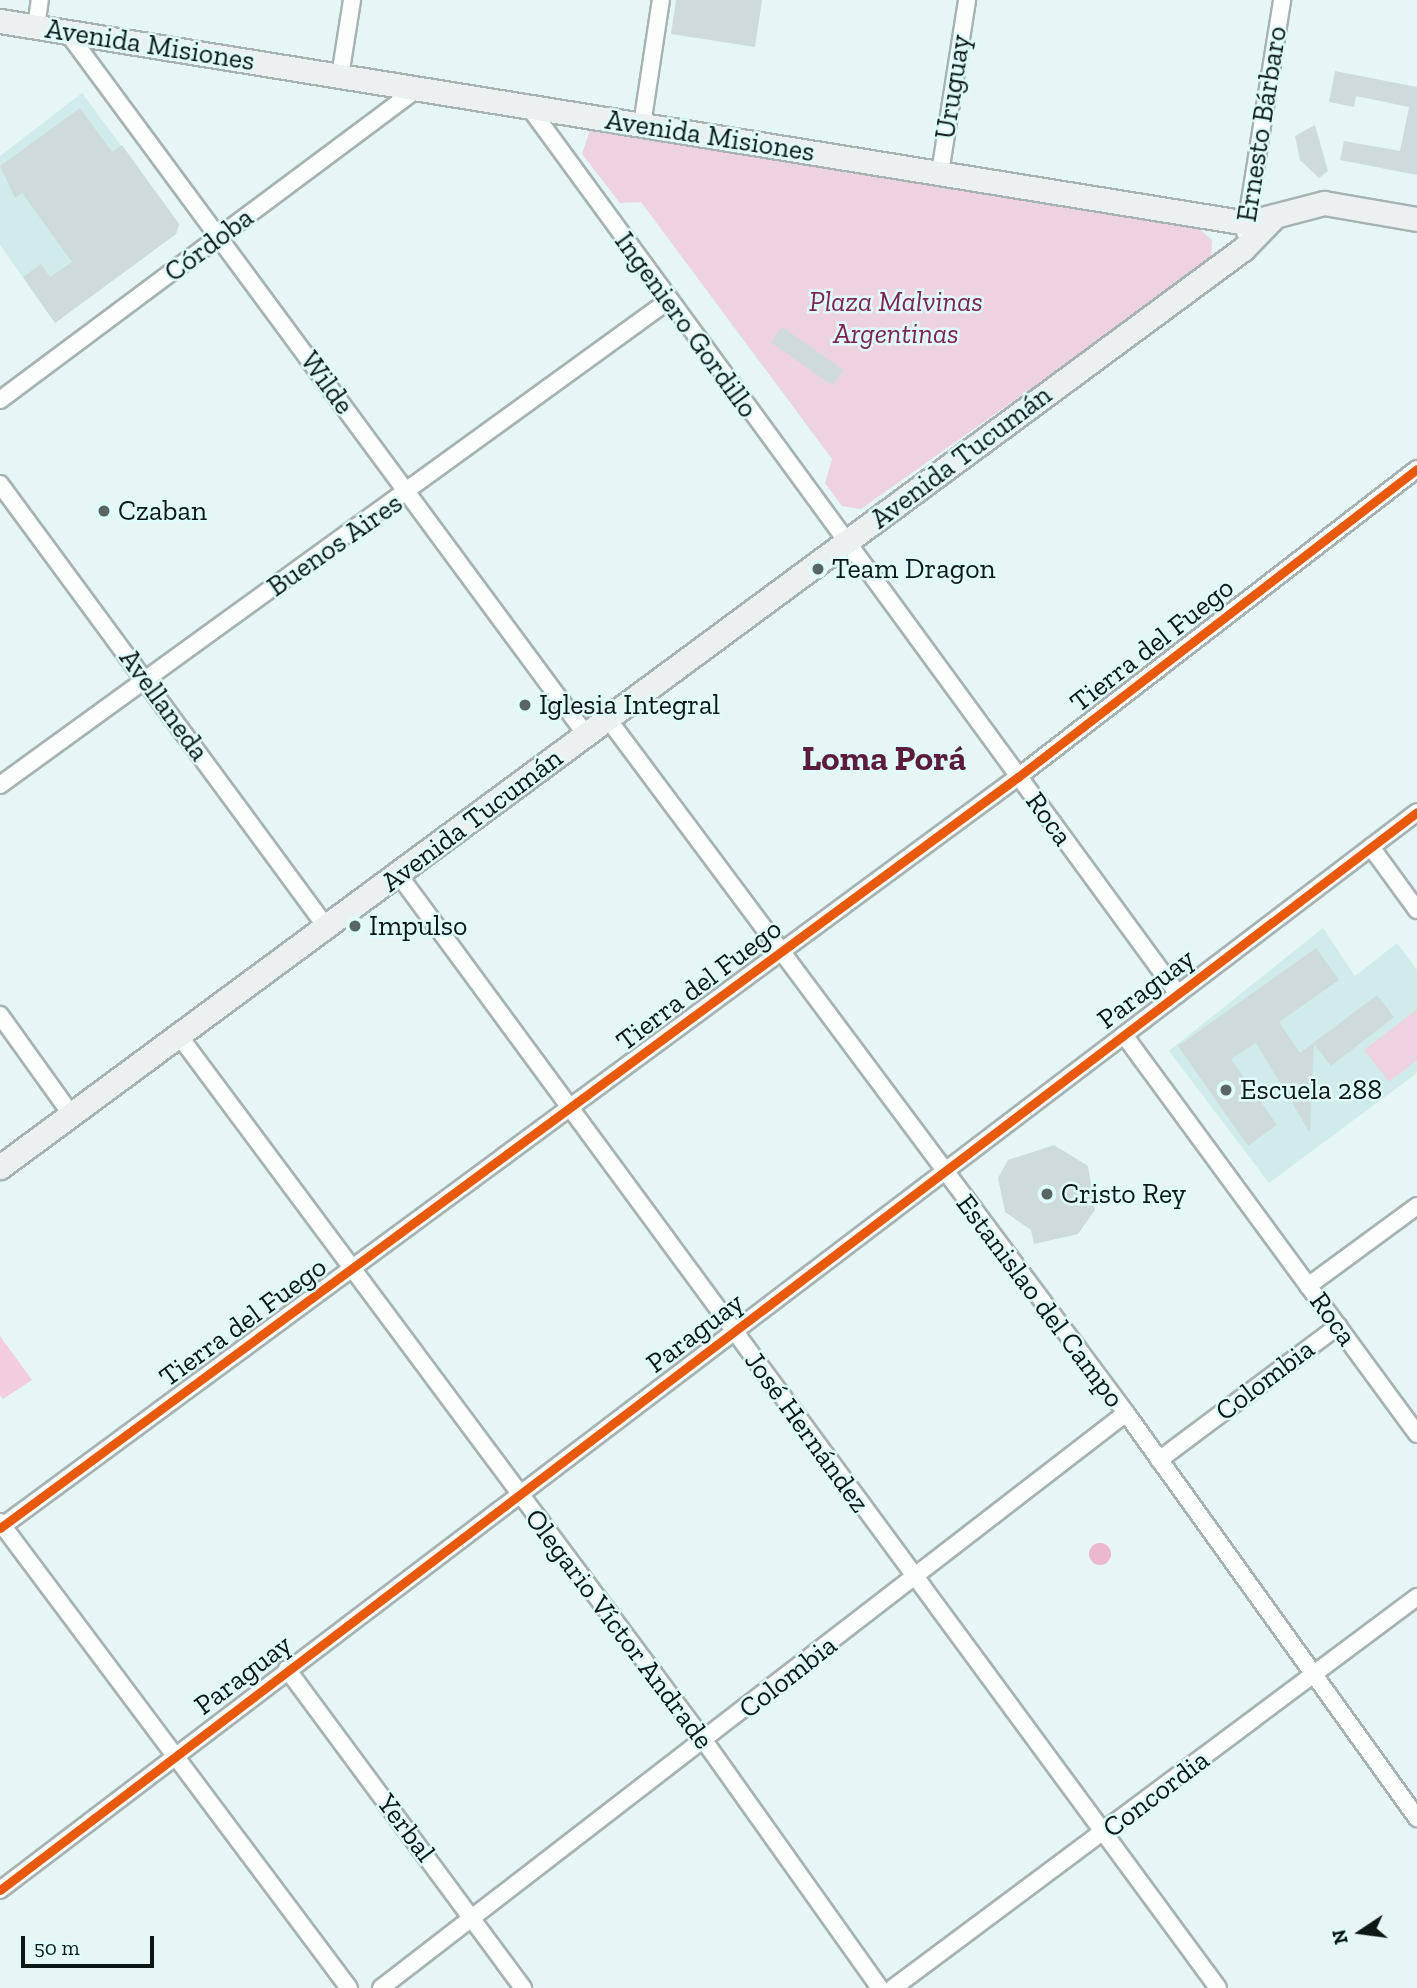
<!DOCTYPE html>
<html>
<head>
<meta charset="utf-8">
<style>
	body { margin:0 }
	#map { position:relative; width:1417px; height:1988px; overflow:hidden; background:#e5f6f4; font-family:"Zilla Slab",serif }
	div>[style] { position:absolute }
	[style*='--x'] { left:calc(var(--x)*1px); top:calc(var(--y)*1px); width:calc(var(--w)*1px); rotate:calc(var(--a)*1deg) }
	.built>* { inset:0; background:#d0ecea }
	.green>* { inset:0; background:#edd3e0 }
	.forest>* { inset:0; background:#f1cddf }
	.water>* { inset:0; background:#ebb8d0 }
	.round { border-radius:50% }
	.building>* { inset:0; background:#cedbda; transform-origin:0 0 }
	.roads { filter:drop-shadow(2px 0 #a6b3b2) drop-shadow(-2px 0 #a6b3b2) drop-shadow(0 2px #a6b3b2) drop-shadow(0 -2px #a6b3b2) }
	.minor>* { height:16px; margin:-8px; padding:0 8px; transform-origin:8px; border-radius:8px; background:#fbfefd }
	.secondary>* { height:23px; margin:-11.5px; padding:0 11.5px; transform-origin:11.5px; border-radius:11.5px; background:#ebf1f1 }
	.cycleway>* { height:9px; margin:-4.5px; padding:0 4.5px; transform-origin:4.5px; border-radius:4.5px; background:#e8590c }
	.dots>* { width:19px; height:19px; translate:-50% -50%; box-sizing:border-box; border:4px solid #dffcfa; border-radius:50% }
	span { translate:-50% -50%; white-space:nowrap; text-align:center; line-height:1.15; -webkit-text-stroke:5px #dffcfa; paint-order:stroke }
	.street-label { font-size:28px; color:#0c1716 }
	.park-label { font-size:28px; color:#7e2454; font-style:italic }
	.poi-label { font-size:28px; color:#0c1716 }
	.left { translate:0 -50%; text-align:left }
	.district-label { font-size:35px; color:#5b1b3c; font-weight:700 }
	.north { position:absolute; left:1326px; top:1897px; width:70px; height:70px; -webkit-text-stroke:5px #dffcfa; paint-order:stroke; rotate:257deg; font-size:19px; font-weight:700; line-height:28px; text-align:center; color:#0c1716 }
	.north::after { content:''; display:block; margin:auto; width:24px; height:32px; background:#0c1716; clip-path:polygon(50% 0,100% 100%,50% 72%,0 100%) }
	.scale { position:absolute; left:21px; top:1936px; width:133px; height:32px; box-sizing:border-box; border:4px solid #0c1716; border-top:0; padding-left:9px; font-size:21px; line-height:24px; white-space:nowrap; color:#0c1716; -webkit-text-stroke:5px #dffcfa; paint-order:stroke }
</style>
</head>
<body>
<div id="map">
	<div class="built">
		<div style="clip-path:polygon(82px 93px,179px 224px,176px 234px,55px 323px,0 245px,0 156px)"></div>
		<div style="clip-path:polygon(1323px 928px,1355px 976px,1397px 943px,1417px 970px,1417px 1073px,1269px 1183px,1169px 1051px)"></div>
	</div>
	<div class="green">
		<div style="clip-path:polygon(590px 130px,1198px 228px,1212px 240px,1211px 261px,861px 509px,842px 506px,825px 483px,832px 459px,641px 202px,620px 203px,582px 154px)"></div>
		<div style="clip-path:polygon(1417px 1009px,1417px 1060px,1389px 1082px,1364px 1050px)"></div>
	</div>
	<div class="forest">
		<div style="clip-path:polygon(0 1336px,32px 1380px,3px 1399px,0 1395px)"></div>
	</div>
	<div class="water">
		<div class="round" style="left:1089px;top:1543px;width:22px;height:22px"></div>
	</div>
	<div class="building">
		<div style="clip-path:polygon(676px 0,762px 0,755px 47px,671px 34px)"></div>
		<div style="clip-path:polygon(1335px 71px,1417px 87px,1417px 175px,1340px 160px,1344px 141px,1400px 151px,1409px 107px,1356px 96px,1354px 107px,1329px 102px)"></div>
		<div style="clip-path:polygon(80px 108px,112px 152px,122px 145px,179px 224px,176px 234px,55px 323px,23px 277px,41px 264px,50px 277px,72px 262px,22px 193px,15px 198px,0 166px)"></div>
		<div style="clip-path:polygon(1315px 125px,1328px 171px,1319px 178px,1300px 160px,1295px 136px)"></div>
		<div style="left:782px;top:327px;width:75px;height:19px;rotate:35deg"></div>
		<div style="clip-path:polygon(1316px 948px,1339px 980px,1279px 1022px,1300px 1053px,1377px 995px,1394px 1017px,1331px 1066px,1314px 1044px,1310px 1133px,1256px 1043px,1231px 1059px,1277px 1125px,1248px 1146px,1178px 1046px)"></div>
		<div style="clip-path:polygon(1054px 1145px,1088px 1166px,1095px 1210px,1078px 1234px,1034px 1244px,1031px 1230px,1005px 1212px,998px 1178px,1008px 1160px)"></div>
	</div>
	<div class="roads">
		<div class="minor">
			<div style="--x:36;--y:27;--w:27;--a:-82"></div>
			<div style="--x:67;--y:32;--w:874;--a:53.56"></div>
			<div style="--x:340;--y:76;--w:77;--a:-81"></div>
			<div style="--x:529;--y:107;--w:1099;--a:53.81"></div>
			<div style="--x:642;--y:125;--w:126;--a:-81.4"></div>
			<div style="--x:940;--y:173;--w:175;--a:-81.1"></div>
			<div style="--x:1245;--y:232;--w:235;--a:-80.9"></div>
			<div style="--x:0;--y:400;--w:520;--a:-36.72"></div>
			<div style="--x:0;--y:484;--w:551;--a:53.63"></div>
			<div style="--x:608;--y:719;--w:866;--a:53.26"></div>
			<div style="--x:1126;--y:1413;--w:499;--a:54.3"></div>
			<div style="--x:0;--y:785;--w:825;--a:-35.93"></div>
			<div style="--x:1371;--y:847;--w:78;--a:53.9"></div>
			<div style="--x:398;--y:874;--w:1383;--a:53.64"></div>
			<div style="--x:0;--y:1015;--w:122;--a:54.4"></div>
			<div style="--x:1124;--y:1035;--w:495;--a:53.7"></div>
			<div style="--x:180;--y:1037;--w:879;--a:53.33"></div>
			<div style="--x:705;--y:1742;--w:302;--a:54.6"></div>
			<div style="--x:1308;--y:1286;--w:135;--a:-36.3"></div>
			<div style="--x:1159;--y:1460;--w:224;--a:-36.8"></div>
			<div style="--x:0;--y:1522;--w:582;--a:53.17"></div>
			<div style="--x:0;--y:1528;--w:1265;--a:-36.42"></div>
			<div style="--x:1018;--y:777;--w:504;--a:-37.67"></div>
			<div style="--x:287;--y:1669;--w:397;--a:53.5"></div>
			<div style="--x:0;--y:1890;--w:1780;--a:-37.26"></div>
			<div style="--x:381;--y:1988;--w:941;--a:-37.66"></div>
			<div style="--x:893;--y:1988;--w:654;--a:-36.73"></div>
		</div>
		<div class="secondary">
			<div style="--x:0;--y:21;--w:1263;--a:9.2"></div>
			<div style="--x:1247;--y:223;--w:80;--a:-14.6"></div>
			<div style="--x:1324;--y:203;--w:94;--a:9.8"></div>
			<div style="--x:0;--y:1167;--w:1545;--a:-36.45"></div>
			<div style="--x:1243;--y:249;--w:46;--a:-45.9"></div>
		</div>
	</div>
	<div class="cycleway">
		<div style="--x:0;--y:1528;--w:1265;--a:-36.42"></div>
		<div style="--x:1018;--y:777;--w:504;--a:-37.67"></div>
		<div style="--x:0;--y:1890;--w:1780;--a:-37.26"></div>
	</div>
	<div class="dots">
		<div style="left:104px;top:511px;background:#586564"></div>
		<div style="left:818px;top:569px;background:#586564"></div>
		<div style="left:525px;top:705px;background:#586564"></div>
		<div style="left:355px;top:926px;background:#586564"></div>
		<div style="left:1226px;top:1090px;background:#586564"></div>
		<div style="left:1047px;top:1194px;background:#586564"></div>
	</div>
	<div class="street-label">
		<span style="left:150px;top:45px;rotate:9deg">Avenida Misiones</span>
		<span style="left:953px;top:87px;rotate:-81deg">Uruguay</span>
		<span style="left:1262px;top:124px;rotate:-81deg">Ernesto Bárbaro</span>
		<span style="left:710px;top:136px;rotate:9deg">Avenida Misiones</span>
		<span style="left:209px;top:245px;rotate:-37deg">Córdoba</span>
		<span style="left:686px;top:325px;rotate:54deg">Ingeniero Gordillo</span>
		<span style="left:327px;top:383px;rotate:54deg">Wilde</span>
		<span style="left:961px;top:457px;rotate:-37deg">Avenida Tucumán</span>
		<span style="left:335px;top:545px;rotate:-35deg">Buenos Aires</span>
		<span style="left:1152px;top:645px;rotate:-38deg">Tierra del Fuego</span>
		<span style="left:164px;top:705px;rotate:54deg">Avellaneda</span>
		<span style="left:1049px;top:819px;rotate:54deg">Roca</span>
		<span style="left:472px;top:820px;rotate:-37deg">Avenida Tucumán</span>
		<span style="left:699px;top:985px;rotate:-37deg">Tierra del Fuego</span>
		<span style="left:1146px;top:989px;rotate:-37deg">Paraguay</span>
		<span style="left:1040px;top:1301px;rotate:53deg">Estanislao del Campo</span>
		<span style="left:1333px;top:1319px;rotate:54deg">Roca</span>
		<span style="left:243px;top:1322px;rotate:-36deg">Tierra del Fuego</span>
		<span style="left:695px;top:1333px;rotate:-37deg">Paraguay</span>
		<span style="left:1265px;top:1380px;rotate:-37deg">Colombia</span>
		<span style="left:807px;top:1432px;rotate:54deg">José Hernández</span>
		<span style="left:619px;top:1629px;rotate:53deg">Olegario Víctor Andrade</span>
		<span style="left:243px;top:1675px;rotate:-37deg">Paraguay</span>
		<span style="left:788px;top:1677px;rotate:-38deg">Colombia</span>
		<span style="left:1156px;top:1794px;rotate:-37deg">Concordia</span>
		<span style="left:406px;top:1828px;rotate:53deg">Yerbal</span>
	</div>
	<div class="park-label">
		<span style="left:896px;top:318px">Plaza Malvinas<br>Argentinas</span>
	</div>
	<div class="poi-label">
		<span class="left" style="left:118px;top:511px">Czaban</span>
		<span class="left" style="left:832px;top:569px">Team Dragon</span>
		<span class="left" style="left:539px;top:705px">Iglesia Integral</span>
		<span class="left" style="left:369px;top:926px">Impulso</span>
		<span class="left" style="left:1240px;top:1090px">Escuela 288</span>
		<span class="left" style="left:1061px;top:1194px">Cristo Rey</span>
	</div>
	<div class="district-label">
		<span style="left:884px;top:758px">Loma Porá</span>
	</div>
	<div class="north">N</div>
	<div class="scale">50 m</div>
</div>
</body>
</html>
